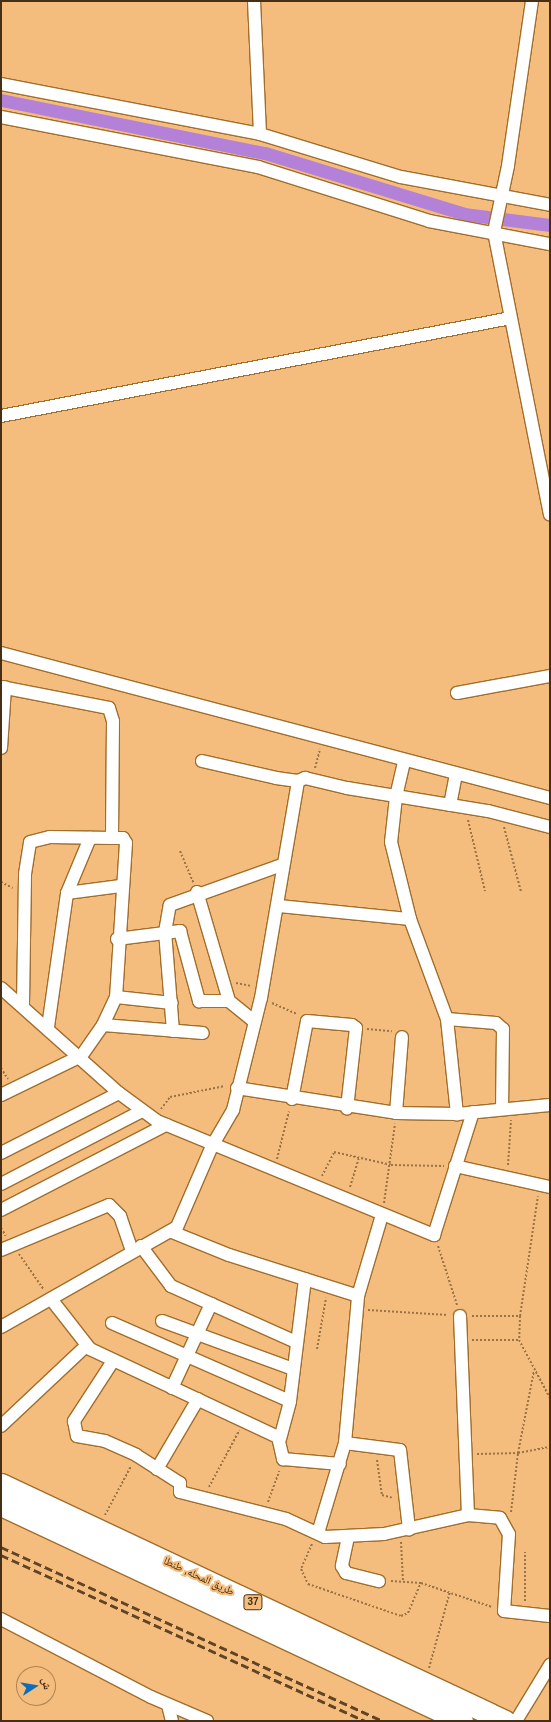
<!DOCTYPE html>
<html>
<head>
<meta charset="utf-8">
<style>
	body { margin:0 }
	#map { position:relative; width:551px; height:1722px; overflow:hidden; background:#f5bd7d; font-family:Helvetica,"Noto Naskh Arabic",sans-serif }
	div>[style] { position:absolute }
	[style*='--x'] { left:calc(var(--x)*1px); top:calc(var(--y)*1px); width:calc(var(--w)*1px); rotate:calc(var(--a)*1deg) }
	.canal>* { height:13px; margin:-6.5px; padding:0 6.5px; transform-origin:6.5px; border-radius:6.5px; background:#b481d9 }
	.path>* { height:2px; margin-top:-1px; transform-origin:0; background:repeating-linear-gradient(90deg,#997246 0 2px,transparent 0 4px) }
	.roads { filter:drop-shadow(1px 0 #a16e2c) drop-shadow(-1px 0 #a16e2c) drop-shadow(0 1px #a16e2c) drop-shadow(0 -1px #a16e2c) }
	.minor>* { height:12px; margin:-6px; padding:0 6px; transform-origin:6px; border-radius:6px; background:#fff }
	.trunk>* { height:21px; margin:-10.5px; padding:0 10.5px; transform-origin:10.5px; border-radius:10.5px; background:#fff }
	.rail>* { height:3px; margin-top:-1.5px; transform-origin:0; background:repeating-linear-gradient(90deg,#604425 0 8px,transparent 0 12px) }
	span { translate:-50% -50%; white-space:nowrap; text-align:center; line-height:1.15; -webkit-text-stroke:4px #f5bd7d; paint-order:stroke }
	.shield-label span { padding:1px 3px; background:#f5bd7d; border:1px solid; border-radius:3px; -webkit-text-stroke-width:0 }
	.shield-label { font-size:10px; color:#462f15; font-weight:700 }
	.street-label { font-size:11px; color:#462f15 }
	.frame { position:absolute; inset:0; border:2px solid #462f15; pointer-events:none }
	.north { position:absolute; left:16px; top:1666px; width:40px; height:40px; box-sizing:border-box; background:#f5bd7d; border:1px solid #af8453; border-radius:50%; rotate:78deg; font-size:11px; font-weight:700; line-height:16px; text-align:center; color:#462f15 }
	.north::after { content:''; display:block; margin:auto; width:14px; height:18px; background:#0a6eba; clip-path:polygon(50% 0,100% 100%,50% 72%,0 100%) }
</style>
</head>
<body>
<div id="map">
	<div class="canal">
		<div style="--x:1;--y:100;--w:269;--a:11.4"></div>
		<div style="--x:265;--y:153;--w:208;--a:17"></div>
		<div style="--x:464;--y:214;--w:87;--a:7.3"></div>
	</div>
	<div class="path">
		<div style="--x:315;--y:768;--w:20;--a:-75"></div>
		<div style="--x:468;--y:820;--w:73;--a:76.5"></div>
		<div style="--x:504;--y:827;--w:67;--a:75.3"></div>
		<div style="--x:180;--y:851;--w:34;--a:67"></div>
		<div style="--x:1;--y:882;--w:13;--a:27"></div>
		<div style="--x:236;--y:983;--w:15;--a:11"></div>
		<div style="--x:272;--y:1003;--w:27;--a:24"></div>
		<div style="--x:367;--y:1029;--w:25;--a:5"></div>
		<div style="--x:1;--y:1068;--w:13;--a:58"></div>
		<div style="--x:161;--y:1109;--w:15;--a:-53"></div>
		<div style="--x:170;--y:1097;--w:56;--a:-11.3"></div>
		<div style="--x:277;--y:1159;--w:49;--a:-76"></div>
		<div style="--x:508;--y:1165;--w:45;--a:-86.2"></div>
		<div style="--x:322;--y:1176;--w:27;--a:-63"></div>
		<div style="--x:334;--y:1152;--w:58;--a:12.8"></div>
		<div style="--x:391;--y:1165;--w:53;--a:1.1"></div>
		<div style="--x:350;--y:1187;--w:30;--a:-73"></div>
		<div style="--x:384;--y:1203;--w:80;--a:-82.1"></div>
		<div style="--x:1;--y:1228;--w:9;--a:58"></div>
		<div style="--x:438;--y:1246;--w:62;--a:72.1"></div>
		<div style="--x:19;--y:1254;--w:44;--a:55.2"></div>
		<div style="--x:368;--y:1310;--w:80;--a:3.6"></div>
		<div style="--x:472;--y:1316;--w:48;--a:0"></div>
		<div style="--x:520;--y:1316;--w:24;--a:92"></div>
		<div style="--x:519;--y:1340;--w:66;--a:61.9"></div>
		<div style="--x:520;--y:1316;--w:121;--a:-81.5"></div>
		<div style="--x:472;--y:1340;--w:47;--a:0"></div>
		<div style="--x:317;--y:1349;--w:52;--a:-80"></div>
		<div style="--x:477;--y:1454;--w:41;--a:-1.4"></div>
		<div style="--x:518;--y:1453;--w:33;--a:-11"></div>
		<div style="--x:377;--y:1460;--w:35;--a:82"></div>
		<div style="--x:382;--y:1495;--w:11;--a:15"></div>
		<div style="--x:209;--y:1487;--w:64;--a:-61.8"></div>
		<div style="--x:268;--y:1502;--w:33;--a:-70"></div>
		<div style="--x:511;--y:1512;--w:59;--a:-83.2"></div>
		<div style="--x:518;--y:1453;--w:84;--a:-79"></div>
		<div style="--x:105;--y:1515;--w:55;--a:-62"></div>
		<div style="--x:401;--y:1542;--w:40;--a:87.1"></div>
		<div style="--x:312;--y:1544;--w:27;--a:114"></div>
		<div style="--x:301;--y:1569;--w:17;--a:65"></div>
		<div style="--x:308;--y:1584;--w:98;--a:19"></div>
		<div style="--x:401;--y:1616;--w:8;--a:-23"></div>
		<div style="--x:408;--y:1613;--w:33;--a:-67"></div>
		<div style="--x:391;--y:1581;--w:30;--a:4"></div>
		<div style="--x:421;--y:1583;--w:75;--a:18.7"></div>
		<div style="--x:525;--y:1601;--w:49;--a:-90"></div>
		<div style="--x:429;--y:1668;--w:79;--a:-74.6"></div>
	</div>
	<div class="roads">
		<div class="minor">
			<div style="--x:254;--y:1;--w:133;--a:87.4"></div>
			<div style="--x:532;--y:1;--w:167;--a:98.3"></div>
			<div style="--x:508;--y:166;--w:67;--a:102"></div>
			<div style="--x:494;--y:232;--w:288;--a:78.8"></div>
			<div style="--x:1;--y:84;--w:264;--a:10.9"></div>
			<div style="--x:260;--y:134;--w:147;--a:17"></div>
			<div style="--x:401;--y:177;--w:152;--a:10.6"></div>
			<div style="--x:1;--y:117;--w:262;--a:11"></div>
			<div style="--x:258;--y:167;--w:179;--a:17.5"></div>
			<div style="--x:429;--y:221;--w:123;--a:10.8"></div>
			<div style="--x:1;--y:416;--w:519;--a:-10.88"></div>
			<div style="--x:1;--y:653;--w:568;--a:14.79"></div>
			<div style="--x:1;--y:687;--w:110;--a:11"></div>
			<div style="--x:109;--y:708;--w:14;--a:73"></div>
			<div style="--x:113;--y:721;--w:117;--a:90.5"></div>
			<div style="--x:112;--y:838;--w:11;--a:0"></div>
			<div style="--x:123;--y:838;--w:6;--a:59"></div>
			<div style="--x:126;--y:843;--w:154;--a:93.7"></div>
			<div style="--x:116;--y:997;--w:31;--a:115"></div>
			<div style="--x:103;--y:1025;--w:38;--a:125"></div>
			<div style="--x:81;--y:1056;--w:89;--a:154"></div>
			<div style="--x:457;--y:693;--w:95;--a:-10.4"></div>
			<div style="--x:1;--y:748;--w:61;--a:-86.2"></div>
			<div style="--x:202;--y:761;--w:76;--a:12.9"></div>
			<div style="--x:276;--y:778;--w:22;--a:8"></div>
			<div style="--x:298;--y:781;--w:8;--a:-23"></div>
			<div style="--x:305;--y:778;--w:43;--a:13.4"></div>
			<div style="--x:347;--y:788;--w:143;--a:9.3"></div>
			<div style="--x:488;--y:811;--w:64;--a:14.5"></div>
			<div style="--x:404;--y:762;--w:36;--a:103"></div>
			<div style="--x:396;--y:797;--w:45;--a:96.3"></div>
			<div style="--x:391;--y:842;--w:79;--a:76.1"></div>
			<div style="--x:410;--y:919;--w:107;--a:69.7"></div>
			<div style="--x:447;--y:1019;--w:96;--a:84"></div>
			<div style="--x:450;--y:805;--w:32;--a:-79"></div>
			<div style="--x:197;--y:892;--w:114;--a:73.6"></div>
			<div style="--x:229;--y:1001;--w:33;--a:39"></div>
			<div style="--x:67;--y:893;--w:60;--a:-67.3"></div>
			<div style="--x:279;--y:906;--w:132;--a:5.7"></div>
			<div style="--x:117;--y:939;--w:64;--a:-7.2"></div>
			<div style="--x:180;--y:931;--w:73;--a:74.8"></div>
			<div style="--x:199;--y:1001;--w:30;--a:0"></div>
			<div style="--x:1;--y:988;--w:158;--a:41.7"></div>
			<div style="--x:119;--y:1093;--w:47;--a:36.4"></div>
			<div style="--x:157;--y:1121;--w:300;--a:22.4"></div>
			<div style="--x:434;--y:1235;--w:129;--a:-72.4"></div>
			<div style="--x:116;--y:997;--w:56;--a:6.1"></div>
			<div style="--x:23;--y:1004;--w:130;--a:-89.1"></div>
			<div style="--x:25;--y:874;--w:32;--a:-81"></div>
			<div style="--x:30;--y:842;--w:21;--a:-14"></div>
			<div style="--x:50;--y:837;--w:62;--a:0.9"></div>
			<div style="--x:447;--y:1019;--w:49;--a:4.7"></div>
			<div style="--x:496;--y:1023;--w:9;--a:41"></div>
			<div style="--x:503;--y:1029;--w:80;--a:90.7"></div>
			<div style="--x:103;--y:1025;--w:100;--a:4.6"></div>
			<div style="--x:48;--y:1027;--w:135;--a:-81.9"></div>
			<div style="--x:67;--y:893;--w:54;--a:-7.4"></div>
			<div style="--x:173;--y:1031;--w:99;--a:-94.6"></div>
			<div style="--x:165;--y:932;--w:27;--a:-80"></div>
			<div style="--x:170;--y:905;--w:119;--a:-19.7"></div>
			<div style="--x:237;--y:1088;--w:161;--a:8.9"></div>
			<div style="--x:396;--y:1113;--w:61;--a:0.9"></div>
			<div style="--x:457;--y:1114;--w:93;--a:-5.5"></div>
			<div style="--x:292;--y:1099;--w:79;--a:-79.1"></div>
			<div style="--x:307;--y:1021;--w:45;--a:5.1"></div>
			<div style="--x:352;--y:1025;--w:5;--a:37"></div>
			<div style="--x:356;--y:1028;--w:81;--a:96.4"></div>
			<div style="--x:396;--y:1113;--w:76;--a:-85.5"></div>
			<div style="--x:1;--y:1153;--w:132;--a:-27"></div>
			<div style="--x:455;--y:1166;--w:97;--a:12.5"></div>
			<div style="--x:1;--y:1184;--w:159;--a:-27.4"></div>
			<div style="--x:1;--y:1210;--w:186;--a:-27.3"></div>
			<div style="--x:172;--y:1232;--w:61;--a:22"></div>
			<div style="--x:229;--y:1255;--w:135;--a:17.6"></div>
			<div style="--x:141;--y:1246;--w:50;--a:53.1"></div>
			<div style="--x:171;--y:1286;--w:137;--a:24.1"></div>
			<div style="--x:1;--y:1250;--w:117;--a:-22.6"></div>
			<div style="--x:109;--y:1205;--w:16;--a:45"></div>
			<div style="--x:120;--y:1216;--w:37;--a:71"></div>
			<div style="--x:51;--y:1299;--w:63;--a:52"></div>
			<div style="--x:90;--y:1349;--w:208;--a:25.1"></div>
			<div style="--x:278;--y:1437;--w:23;--a:77"></div>
			<div style="--x:283;--y:1459;--w:57;--a:5"></div>
			<div style="--x:460;--y:1316;--w:199;--a:87.7"></div>
			<div style="--x:162;--y:1321;--w:140;--a:20.1"></div>
			<div style="--x:112;--y:1323;--w:194;--a:23.7"></div>
			<div style="--x:1;--y:1327;--w:202;--a:-29.6"></div>
			<div style="--x:177;--y:1227;--w:88;--a:-66.6"></div>
			<div style="--x:212;--y:1146;--w:42;--a:-59.7"></div>
			<div style="--x:233;--y:1110;--w:115;--a:-76"></div>
			<div style="--x:261;--y:998;--w:220;--a:-80.3"></div>
			<div style="--x:113;--y:1361;--w:72;--a:123"></div>
			<div style="--x:74;--y:1421;--w:15;--a:79"></div>
			<div style="--x:77;--y:1436;--w:28;--a:10"></div>
			<div style="--x:105;--y:1441;--w:34;--a:24"></div>
			<div style="--x:136;--y:1455;--w:52;--a:32.5"></div>
			<div style="--x:180;--y:1483;--w:9;--a:90"></div>
			<div style="--x:180;--y:1492;--w:109;--a:14.3"></div>
			<div style="--x:286;--y:1519;--w:43;--a:24.8"></div>
			<div style="--x:325;--y:1537;--w:59;--a:-2.9"></div>
			<div style="--x:384;--y:1534;--w:86;--a:-12.7"></div>
			<div style="--x:468;--y:1515;--w:32;--a:5"></div>
			<div style="--x:500;--y:1518;--w:18;--a:61"></div>
			<div style="--x:509;--y:1534;--w:77;--a:93.7"></div>
			<div style="--x:504;--y:1611;--w:46;--a:6.2"></div>
			<div style="--x:172;--y:1388;--w:93;--a:-65.1"></div>
			<div style="--x:1;--y:1426;--w:117;--a:-43.3"></div>
			<div style="--x:280;--y:1439;--w:39;--a:-75"></div>
			<div style="--x:290;--y:1401;--w:123;--a:-83"></div>
			<div style="--x:345;--y:1443;--w:55;--a:7.3"></div>
			<div style="--x:400;--y:1450;--w:80;--a:83.5"></div>
			<div style="--x:157;--y:1469;--w:81;--a:-59.6"></div>
			<div style="--x:318;--y:1533;--w:94;--a:-73.3"></div>
			<div style="--x:345;--y:1443;--w:148;--a:-84.9"></div>
			<div style="--x:358;--y:1296;--w:84;--a:-73.5"></div>
			<div style="--x:348;--y:1537;--w:30;--a:102"></div>
			<div style="--x:342;--y:1566;--w:8;--a:60"></div>
			<div style="--x:346;--y:1573;--w:34;--a:14"></div>
			<div style="--x:1;--y:1619;--w:169;--a:27.5"></div>
			<div style="--x:151;--y:1697;--w:61;--a:23.2"></div>
			<div style="--x:168;--y:1705;--w:16;--a:76"></div>
			<div style="--x:516;--y:1721;--w:66;--a:-58.7"></div>
		</div>
		<div class="trunk">
			<div style="--x:1;--y:1484;--w:557;--a:25.18"></div>
			<div style="--x:1;--y:1505;--w:509;--a:25.11"></div>
		</div>
	</div>
	<div class="rail">
		<div style="--x:1;--y:1547;--w:420;--a:24.5"></div>
		<div style="--x:1;--y:1555;--w:401;--a:24.5"></div>
	</div>
	<div class="shield-label">
		<span style="left:253px;top:1602px">37</span>
	</div>
	<div class="street-label">
		<span style="left:199px;top:1576px;rotate:25deg">طريق المحله, طنطا</span>
	</div>
	<div class="frame"></div>
	<div class="north">ش</div>
</div>
</body>
</html>
